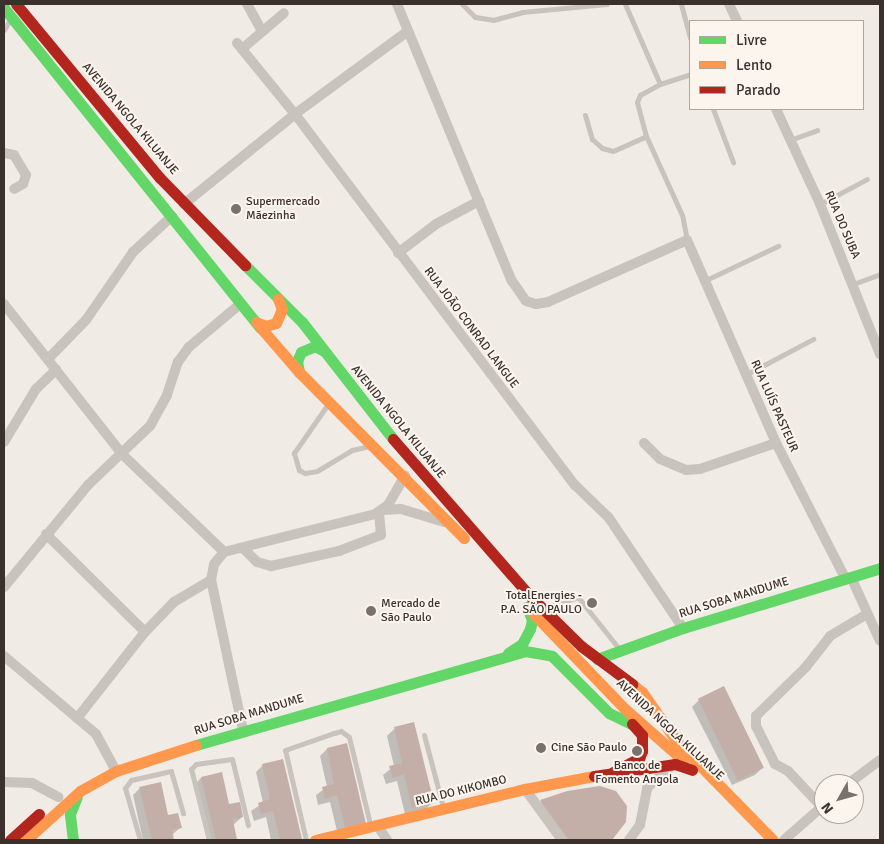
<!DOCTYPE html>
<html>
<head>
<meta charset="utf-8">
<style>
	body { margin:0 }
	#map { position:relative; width:884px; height:844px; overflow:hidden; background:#f0ebe5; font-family:Signika,sans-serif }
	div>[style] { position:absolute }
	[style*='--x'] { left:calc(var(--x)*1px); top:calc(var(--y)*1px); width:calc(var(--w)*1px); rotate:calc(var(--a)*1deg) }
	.shadow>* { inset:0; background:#0003 }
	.building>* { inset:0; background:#c3afa7; transform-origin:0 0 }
	.lane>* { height:5px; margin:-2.5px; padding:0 2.5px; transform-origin:2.5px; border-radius:2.5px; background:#c9c3be }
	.street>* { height:10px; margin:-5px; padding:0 5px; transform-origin:5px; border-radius:5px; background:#c9c3be }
	.fast>* { height:11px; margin:-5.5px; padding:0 5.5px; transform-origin:5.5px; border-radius:5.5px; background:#63d668 }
	.slow>* { height:11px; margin:-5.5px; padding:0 5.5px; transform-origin:5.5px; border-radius:5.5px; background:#ff974d }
	.jam>* { height:11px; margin:-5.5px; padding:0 5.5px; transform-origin:5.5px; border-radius:5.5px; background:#b3261e }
	.dots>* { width:14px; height:14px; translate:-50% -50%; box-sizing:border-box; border:2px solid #fbf5ee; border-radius:50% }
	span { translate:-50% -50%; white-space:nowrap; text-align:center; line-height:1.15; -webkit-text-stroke:4px #fbf5ee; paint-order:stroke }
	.street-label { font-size:12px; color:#3b302b }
	.poi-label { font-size:12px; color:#3b302b }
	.left { translate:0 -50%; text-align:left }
	.right { translate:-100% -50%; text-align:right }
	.frame { position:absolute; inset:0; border:5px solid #3b302b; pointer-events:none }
	.legend { position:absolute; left:689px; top:20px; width:175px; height:90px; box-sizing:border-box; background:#fbf5ee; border:1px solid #aea6a0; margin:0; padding:6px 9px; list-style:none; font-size:15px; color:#3b302b }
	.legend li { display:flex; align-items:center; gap:10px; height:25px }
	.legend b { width:25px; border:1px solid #aea6a0 }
	.north { position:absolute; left:814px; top:774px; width:50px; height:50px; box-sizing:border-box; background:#fbf5ee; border:1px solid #aea6a0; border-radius:50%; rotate:232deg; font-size:14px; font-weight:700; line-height:20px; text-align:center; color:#3b302b }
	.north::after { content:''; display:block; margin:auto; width:18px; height:22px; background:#7a716c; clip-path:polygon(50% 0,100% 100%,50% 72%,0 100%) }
</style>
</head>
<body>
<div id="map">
	<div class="shadow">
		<div style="clip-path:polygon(699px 700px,762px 768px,755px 775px,732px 785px,692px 707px)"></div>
		<div style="clip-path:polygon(394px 729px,432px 803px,425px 810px,405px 814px,397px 781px,386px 784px,383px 775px,394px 766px,387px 736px)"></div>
		<div style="clip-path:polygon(346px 745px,358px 831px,338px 835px,330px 802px,318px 805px,316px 795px,327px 787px,320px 756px,327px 749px)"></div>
		<div style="clip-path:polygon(263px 765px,301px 839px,300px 840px,271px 840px,266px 817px,254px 821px,251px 811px,263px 803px,256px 772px)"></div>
		<div style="clip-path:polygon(201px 778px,242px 817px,233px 825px,236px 840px,207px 840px,194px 785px)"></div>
		<div style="clip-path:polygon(140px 788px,181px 827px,172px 835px,173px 840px,143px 840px,133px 795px)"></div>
		<div style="clip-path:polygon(567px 792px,624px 821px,610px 840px,557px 840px,534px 809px,541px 802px)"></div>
	</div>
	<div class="building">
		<div style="left:724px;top:686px;width:91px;height:29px;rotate:64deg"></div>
		<div style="clip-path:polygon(414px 722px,434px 803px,412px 808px,404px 774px,393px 778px,389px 766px,402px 763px,394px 727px)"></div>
		<div style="clip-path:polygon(347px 743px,366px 824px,345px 828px,337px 795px,325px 799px,322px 787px,334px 784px,327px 748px)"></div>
		<div style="clip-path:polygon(283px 759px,302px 839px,298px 840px,280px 840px,273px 811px,261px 814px,258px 803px,270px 799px,262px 764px)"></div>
		<div style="clip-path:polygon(222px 772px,229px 804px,240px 802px,243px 817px,233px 820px,237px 840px,216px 840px,201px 777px)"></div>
		<div style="clip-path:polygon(161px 782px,168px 815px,178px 813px,182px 828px,172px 830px,174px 840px,152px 840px,139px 787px)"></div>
		<div style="clip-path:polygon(600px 786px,616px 791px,627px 806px,626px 822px,612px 840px,569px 840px,540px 800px,567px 791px)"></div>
	</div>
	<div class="lane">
		<div style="--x:462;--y:4;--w:18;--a:45"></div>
		<div style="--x:475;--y:17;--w:18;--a:9"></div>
		<div style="--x:493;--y:20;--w:30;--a:-15"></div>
		<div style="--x:522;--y:12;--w:85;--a:-5.4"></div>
		<div style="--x:625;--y:4;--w:87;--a:66.4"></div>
		<div style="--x:681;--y:4;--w:35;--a:75"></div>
		<div style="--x:4;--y:30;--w:13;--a:-61"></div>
		<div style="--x:713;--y:109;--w:57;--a:69.3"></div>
		<div style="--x:585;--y:115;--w:25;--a:74"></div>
		<div style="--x:592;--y:139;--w:13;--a:42"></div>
		<div style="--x:602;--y:148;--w:11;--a:15"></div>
		<div style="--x:613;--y:151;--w:36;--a:-24"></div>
		<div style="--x:790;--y:140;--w:29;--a:-20"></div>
		<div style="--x:820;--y:204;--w:53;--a:-28"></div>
		<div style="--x:687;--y:240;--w:25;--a:-101"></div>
		<div style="--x:682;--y:215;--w:87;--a:-114.5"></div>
		<div style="--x:646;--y:136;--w:35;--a:-105"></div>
		<div style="--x:637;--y:102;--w:8;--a:-67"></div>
		<div style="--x:640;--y:95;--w:23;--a:-29"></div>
		<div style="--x:660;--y:84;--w:32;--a:-18"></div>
		<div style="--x:706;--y:280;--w:80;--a:-25.3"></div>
		<div style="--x:853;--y:284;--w:29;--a:-20"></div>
		<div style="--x:747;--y:374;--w:75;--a:-27.9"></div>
		<div style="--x:328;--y:404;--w:60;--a:124.8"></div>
		<div style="--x:294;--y:453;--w:18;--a:74"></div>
		<div style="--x:299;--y:470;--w:7;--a:27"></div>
		<div style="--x:305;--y:473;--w:12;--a:-9"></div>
		<div style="--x:317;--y:471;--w:41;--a:-31"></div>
		<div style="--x:352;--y:450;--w:18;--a:-13"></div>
		<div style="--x:543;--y:608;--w:37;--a:-17"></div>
		<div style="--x:578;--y:597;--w:68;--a:51.6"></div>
		<div style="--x:424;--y:735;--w:74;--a:75.2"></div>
		<div style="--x:140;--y:840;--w:54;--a:-106.1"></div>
		<div style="--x:125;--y:788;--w:10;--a:-53"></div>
		<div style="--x:131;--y:780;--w:41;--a:-12.7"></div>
		<div style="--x:171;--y:771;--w:44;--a:74.1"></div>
		<div style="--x:209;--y:840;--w:73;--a:-104.2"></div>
		<div style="--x:191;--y:769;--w:7;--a:-45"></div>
		<div style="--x:196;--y:764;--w:36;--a:-8"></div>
		<div style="--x:232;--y:759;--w:68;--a:76.4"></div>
		<div style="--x:306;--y:840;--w:92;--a:-103.1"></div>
		<div style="--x:285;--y:750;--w:52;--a:-19.1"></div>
		<div style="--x:334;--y:733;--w:7;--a:-16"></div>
		<div style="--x:341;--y:731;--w:10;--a:37"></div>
		<div style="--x:349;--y:737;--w:89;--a:76.4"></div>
	</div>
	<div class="street">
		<div style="--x:247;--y:4;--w:31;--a:61"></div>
		<div style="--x:397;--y:4;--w:300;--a:67.5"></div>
		<div style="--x:512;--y:281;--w:24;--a:55"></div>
		<div style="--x:526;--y:301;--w:10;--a:17"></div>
		<div style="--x:536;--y:304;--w:12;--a:-9"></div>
		<div style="--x:548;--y:302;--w:152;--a:-24"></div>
		<div style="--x:687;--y:240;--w:222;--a:66.3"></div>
		<div style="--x:776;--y:443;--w:152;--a:62.9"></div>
		<div style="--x:729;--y:4;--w:19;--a:65"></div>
		<div style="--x:237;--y:43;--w:92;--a:50.8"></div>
		<div style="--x:295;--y:114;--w:465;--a:53"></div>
		<div style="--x:575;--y:485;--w:47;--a:44.1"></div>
		<div style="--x:609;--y:518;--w:133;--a:56.1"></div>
		<div style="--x:242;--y:49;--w:55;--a:-40.6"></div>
		<div style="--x:776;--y:109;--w:105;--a:65.1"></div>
		<div style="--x:820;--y:204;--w:162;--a:68.2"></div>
		<div style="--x:4;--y:153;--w:10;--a:11"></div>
		<div style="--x:14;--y:155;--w:23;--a:59"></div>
		<div style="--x:26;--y:175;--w:9;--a:108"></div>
		<div style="--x:23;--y:184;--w:10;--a:151"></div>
		<div style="--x:184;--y:204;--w:143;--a:-39"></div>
		<div style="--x:295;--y:114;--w:140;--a:-36.3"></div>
		<div style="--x:398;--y:253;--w:48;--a:-37.3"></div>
		<div style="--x:436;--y:224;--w:49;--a:-28.1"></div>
		<div style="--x:4;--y:304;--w:192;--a:51.8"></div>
		<div style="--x:123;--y:455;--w:140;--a:43.8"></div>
		<div style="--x:48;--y:359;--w:54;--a:-45.7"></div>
		<div style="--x:86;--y:320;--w:83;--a:-55.3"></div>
		<div style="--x:133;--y:252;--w:53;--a:-42.7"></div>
		<div style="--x:4;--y:442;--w:62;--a:-58.9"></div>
		<div style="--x:36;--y:389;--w:28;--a:-44"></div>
		<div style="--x:644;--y:443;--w:23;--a:45"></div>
		<div style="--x:660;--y:459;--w:28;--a:23"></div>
		<div style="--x:686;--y:470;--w:14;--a:-4"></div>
		<div style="--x:700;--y:469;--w:80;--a:-18.9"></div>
		<div style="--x:383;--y:510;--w:18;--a:-3"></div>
		<div style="--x:401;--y:509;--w:45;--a:16.8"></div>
		<div style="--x:46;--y:534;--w:139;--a:44.7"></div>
		<div style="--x:243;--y:548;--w:20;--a:45"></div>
		<div style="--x:257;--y:562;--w:15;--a:16"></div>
		<div style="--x:271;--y:566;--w:70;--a:-12.4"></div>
		<div style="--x:339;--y:551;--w:45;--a:-20.9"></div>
		<div style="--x:381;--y:535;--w:23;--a:-95"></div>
		<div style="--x:851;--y:577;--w:70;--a:65.6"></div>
		<div style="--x:4;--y:587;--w:132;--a:-50.5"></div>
		<div style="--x:88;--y:485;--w:86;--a:-43.6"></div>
		<div style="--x:150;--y:426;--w:35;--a:-61"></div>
		<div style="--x:167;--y:395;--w:35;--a:-72"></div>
		<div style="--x:178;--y:362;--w:19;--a:-54"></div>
		<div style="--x:189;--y:347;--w:67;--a:-40.1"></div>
		<div style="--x:4;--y:656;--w:121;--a:40.3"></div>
		<div style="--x:96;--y:734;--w:42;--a:61.6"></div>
		<div style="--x:78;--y:717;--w:108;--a:-51.8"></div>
		<div style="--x:145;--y:632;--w:42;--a:-46"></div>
		<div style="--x:174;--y:602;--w:43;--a:-30.7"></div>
		<div style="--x:243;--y:730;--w:153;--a:-102"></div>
		<div style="--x:211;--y:580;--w:16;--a:-79"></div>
		<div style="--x:214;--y:564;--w:16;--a:-50"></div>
		<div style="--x:224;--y:552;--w:156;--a:-14.1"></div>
		<div style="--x:375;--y:514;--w:16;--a:-35"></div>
		<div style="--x:388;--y:505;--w:34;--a:-60"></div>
		<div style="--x:4;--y:782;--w:28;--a:2"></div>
		<div style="--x:32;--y:783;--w:30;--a:28"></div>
		<div style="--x:848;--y:784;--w:40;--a:-37"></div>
		<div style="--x:525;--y:789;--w:63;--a:54"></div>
		<div style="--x:822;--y:807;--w:50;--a:-133.4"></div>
		<div style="--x:788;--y:771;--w:15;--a:-152"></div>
		<div style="--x:775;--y:764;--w:42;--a:-116.6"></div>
		<div style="--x:756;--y:726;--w:10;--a:-90"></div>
		<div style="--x:756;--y:716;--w:70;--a:-44.4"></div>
		<div style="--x:806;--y:667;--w:39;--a:-52"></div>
		<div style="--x:830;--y:636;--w:43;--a:-30.7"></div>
		<div style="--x:377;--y:825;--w:18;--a:56"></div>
		<div style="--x:629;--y:840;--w:19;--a:-54"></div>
		<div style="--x:640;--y:825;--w:38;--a:-79"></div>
		<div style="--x:647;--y:788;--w:31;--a:-42"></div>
		<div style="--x:784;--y:840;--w:53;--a:-41.2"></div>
	</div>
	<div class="fast">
		<div style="--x:4;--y:8;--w:409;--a:51.3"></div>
		<div style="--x:245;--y:265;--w:81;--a:45"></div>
		<div style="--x:302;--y:322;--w:148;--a:52.1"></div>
		<div style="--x:299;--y:372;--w:11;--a:-100"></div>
		<div style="--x:297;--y:361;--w:10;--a:-66"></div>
		<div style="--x:301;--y:352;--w:15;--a:-23"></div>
		<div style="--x:315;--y:346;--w:10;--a:29"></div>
		<div style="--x:508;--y:653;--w:17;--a:-33"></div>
		<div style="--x:522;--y:644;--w:17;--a:-62"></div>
		<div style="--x:530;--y:629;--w:9;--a:-77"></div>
		<div style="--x:532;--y:620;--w:14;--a:-111"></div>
		<div style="--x:597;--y:659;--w:91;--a:-19.8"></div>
		<div style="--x:683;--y:628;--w:206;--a:-16.9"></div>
		<div style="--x:196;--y:745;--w:342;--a:-15.9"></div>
		<div style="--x:525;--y:651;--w:27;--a:10"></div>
		<div style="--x:552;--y:656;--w:81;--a:45"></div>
		<div style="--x:609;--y:713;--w:25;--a:26"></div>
		<div style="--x:73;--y:840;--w:26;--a:-97"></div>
		<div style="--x:70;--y:814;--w:18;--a:-68"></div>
	</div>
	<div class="slow">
		<div style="--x:256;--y:322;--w:11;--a:22"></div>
		<div style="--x:266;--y:326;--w:10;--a:-17"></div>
		<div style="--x:276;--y:323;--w:15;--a:-67"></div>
		<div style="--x:282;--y:309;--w:11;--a:-112"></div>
		<div style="--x:260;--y:327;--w:60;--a:49.1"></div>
		<div style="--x:299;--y:372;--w:234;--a:45.2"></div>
		<div style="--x:529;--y:609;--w:140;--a:46.2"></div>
		<div style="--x:626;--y:710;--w:76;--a:41.3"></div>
		<div style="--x:632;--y:684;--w:13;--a:39"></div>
		<div style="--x:642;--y:692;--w:61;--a:55"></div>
		<div style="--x:677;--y:742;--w:137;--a:45.6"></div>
		<div style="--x:26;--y:840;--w:73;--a:-42.2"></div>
		<div style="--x:80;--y:791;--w:41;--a:-29.1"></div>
		<div style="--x:116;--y:771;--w:84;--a:-18"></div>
		<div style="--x:315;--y:840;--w:216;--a:-13.7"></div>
		<div style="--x:525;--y:789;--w:70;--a:-10.7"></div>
	</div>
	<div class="jam">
		<div style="--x:16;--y:4;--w:226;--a:50.4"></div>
		<div style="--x:160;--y:178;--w:122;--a:45.7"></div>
		<div style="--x:393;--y:439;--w:210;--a:48.9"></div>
		<div style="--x:531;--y:597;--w:70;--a:44.4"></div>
		<div style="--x:581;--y:646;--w:64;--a:36.7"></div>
		<div style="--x:613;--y:772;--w:30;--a:-28"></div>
		<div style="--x:639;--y:758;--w:8;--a:-67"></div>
		<div style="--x:642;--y:751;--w:16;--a:-90"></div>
		<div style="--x:642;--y:735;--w:15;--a:-132"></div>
		<div style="--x:594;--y:776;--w:82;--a:-8.4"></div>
		<div style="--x:675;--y:764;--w:18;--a:19"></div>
		<div style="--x:10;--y:840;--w:39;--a:-42"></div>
	</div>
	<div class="dots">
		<div style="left:236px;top:209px;background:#7a716c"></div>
		<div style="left:592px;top:603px;background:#7a716c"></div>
		<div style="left:371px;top:611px;background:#7a716c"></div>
		<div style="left:541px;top:748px;background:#7a716c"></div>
		<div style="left:637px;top:751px;background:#7a716c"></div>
	</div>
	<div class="street-label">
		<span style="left:130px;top:119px;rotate:50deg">AVENIDA NGOLA KILUANJE</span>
		<span style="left:842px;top:225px;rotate:67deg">RUA DO SUBA</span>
		<span style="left:471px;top:328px;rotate:53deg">RUA JOÃO CONRAD LANGUE</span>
		<span style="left:774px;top:406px;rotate:66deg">RUA LUÍS PASTEUR</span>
		<span style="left:398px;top:422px;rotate:51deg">AVENIDA NGOLA KILUANJE</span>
		<span style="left:734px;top:598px;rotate:-17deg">RUA SOBA MANDUME</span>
		<span style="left:249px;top:715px;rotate:-17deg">RUA SOBA MANDUME</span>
		<span style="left:670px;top:730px;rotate:43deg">AVENIDA NGOLA KILUANJE</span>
		<span style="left:461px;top:791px;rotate:-14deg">RUA DO KIKOMBO</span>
	</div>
	<div class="poi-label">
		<span class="left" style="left:246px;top:209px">Supermercado<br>Mãezinha</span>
		<span class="right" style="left:582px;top:603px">TotalEnergies -<br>P.A. SÃO PAULO</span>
		<span class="left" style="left:381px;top:611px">Mercado de<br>São Paulo</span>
		<span class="left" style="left:551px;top:748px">Cine São Paulo</span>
		<span style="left:637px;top:773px">Banco de<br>Fomento Angola</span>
	</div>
	<div class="frame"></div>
	<ul class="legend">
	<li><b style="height:6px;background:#63d668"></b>Livre</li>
	<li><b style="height:6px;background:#ff974d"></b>Lento</li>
	<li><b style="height:6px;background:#b3261e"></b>Parado</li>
	</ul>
	<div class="north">N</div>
</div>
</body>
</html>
